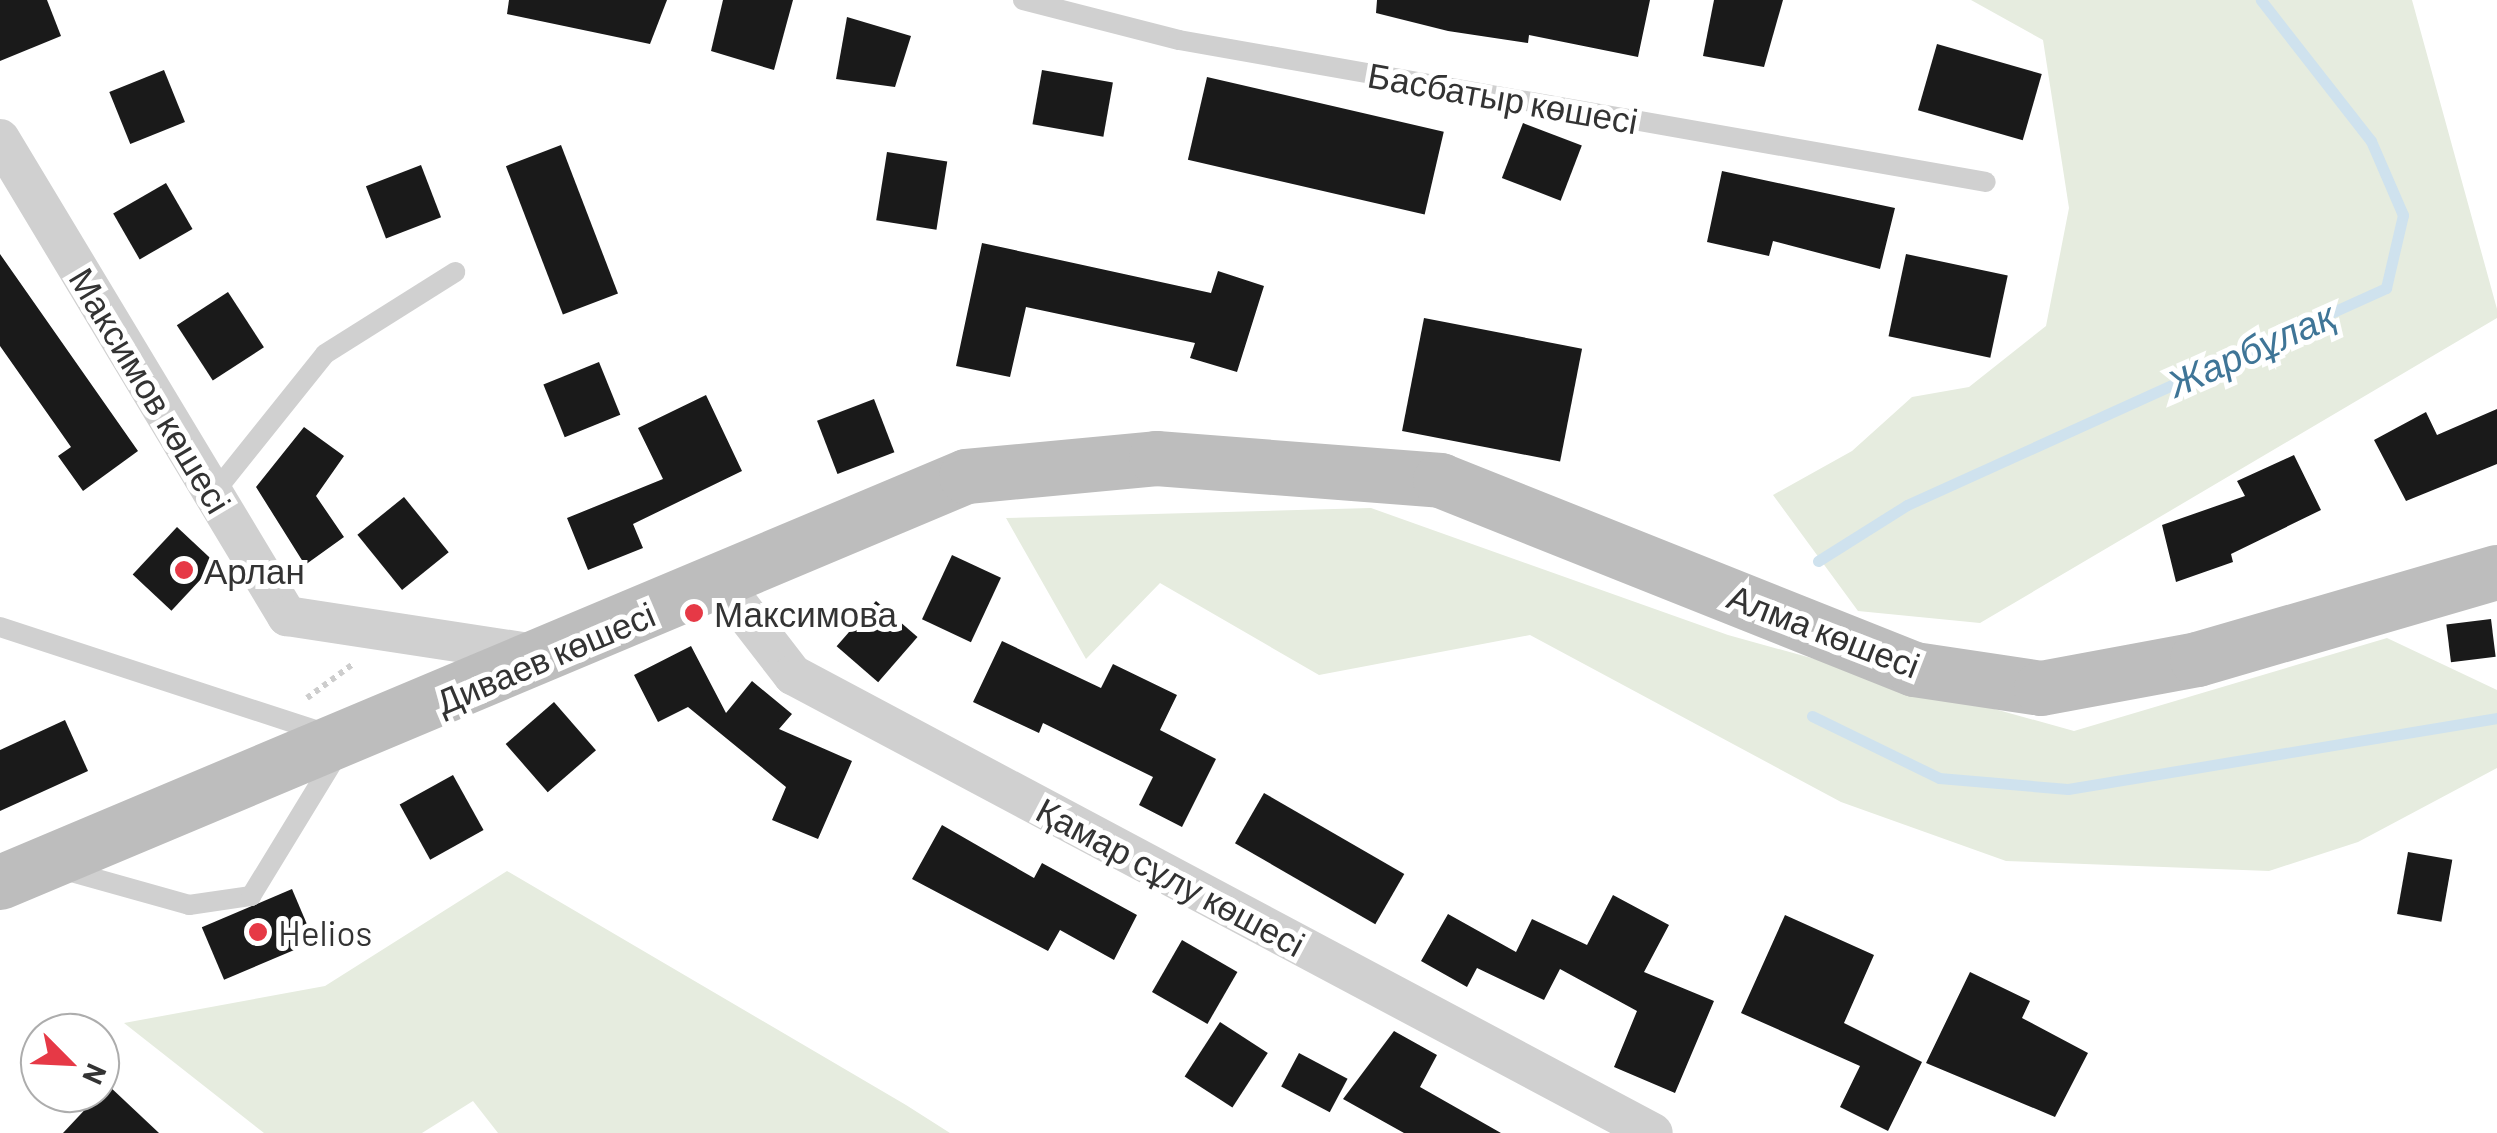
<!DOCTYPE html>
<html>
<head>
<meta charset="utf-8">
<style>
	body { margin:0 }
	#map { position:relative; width:2497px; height:1133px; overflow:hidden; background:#fff; font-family:Barlow,sans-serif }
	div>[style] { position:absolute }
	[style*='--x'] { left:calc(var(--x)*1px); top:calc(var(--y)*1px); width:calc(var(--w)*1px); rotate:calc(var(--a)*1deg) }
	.green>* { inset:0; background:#e6ecdf }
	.stream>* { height:11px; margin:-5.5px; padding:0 5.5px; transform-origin:5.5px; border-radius:5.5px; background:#cfe2ee }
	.building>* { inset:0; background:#1a1a1a; transform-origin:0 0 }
	.path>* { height:6px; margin-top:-3px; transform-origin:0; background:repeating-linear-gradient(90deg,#cdcdcd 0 5px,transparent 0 10px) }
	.lane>* { height:20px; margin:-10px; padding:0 10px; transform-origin:10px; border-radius:10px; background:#d0d0d0 }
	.street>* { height:40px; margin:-20px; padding:0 20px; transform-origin:20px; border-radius:20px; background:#d0d0d0 }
	.secondary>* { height:55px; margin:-27.5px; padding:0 27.5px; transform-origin:27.5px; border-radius:27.5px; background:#bdbdbd }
	.dots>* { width:28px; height:28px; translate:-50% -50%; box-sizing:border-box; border:5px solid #fff; border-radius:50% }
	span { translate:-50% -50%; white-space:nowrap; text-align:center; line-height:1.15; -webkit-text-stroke:10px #fff; paint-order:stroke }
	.street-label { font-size:35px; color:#333 }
	.poi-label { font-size:35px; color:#333 }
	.left { translate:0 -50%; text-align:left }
	.water-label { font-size:38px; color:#3f7597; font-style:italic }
	.north { position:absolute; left:20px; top:1013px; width:100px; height:100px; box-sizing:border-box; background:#fff; border:2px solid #adadad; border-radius:50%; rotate:114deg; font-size:28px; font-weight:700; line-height:40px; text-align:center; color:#333 }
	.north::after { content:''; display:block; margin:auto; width:35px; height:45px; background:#e63946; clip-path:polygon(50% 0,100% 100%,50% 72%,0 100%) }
</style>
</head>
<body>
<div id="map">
	<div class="green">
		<div style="clip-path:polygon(1971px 0,2412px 0,2497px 309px,2497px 318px,1980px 623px,1858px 611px,1773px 495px,1852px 451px,1912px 397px,1969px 387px,2046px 326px,2069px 208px,2043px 40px)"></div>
		<div style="clip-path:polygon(1371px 508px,1728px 635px,2074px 731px,2387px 638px,2497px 690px,2497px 768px,2358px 842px,2269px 871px,2006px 861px,1841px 802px,1530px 635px,1319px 675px,1160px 583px,1086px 659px,1006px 518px)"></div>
		<div style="clip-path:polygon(507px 871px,906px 1105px,950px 1133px,498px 1133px,473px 1101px,422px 1133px,264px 1133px,124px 1023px,325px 986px)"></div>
	</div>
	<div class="stream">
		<div style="--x:1818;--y:561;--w:105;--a:-32.2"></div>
		<div style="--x:1907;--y:505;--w:526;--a:-24.37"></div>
		<div style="--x:2386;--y:288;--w:75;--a:-76.9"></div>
		<div style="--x:2403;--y:215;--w:81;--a:-113.4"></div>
		<div style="--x:2371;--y:141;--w:179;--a:-128"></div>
		<div style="--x:1812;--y:716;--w:141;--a:26"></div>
		<div style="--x:1939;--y:778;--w:129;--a:4.9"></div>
		<div style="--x:2068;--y:789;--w:435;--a:-9.4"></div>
	</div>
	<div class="building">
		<div style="clip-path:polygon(0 0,47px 0,61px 36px,0 61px)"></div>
		<div style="clip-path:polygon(509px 0,667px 0,650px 44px,507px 14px)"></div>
		<div style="clip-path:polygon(723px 0,793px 0,774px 70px,711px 51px)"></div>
		<div style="clip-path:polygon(1377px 0,1650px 0,1638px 57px,1529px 35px,1528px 43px,1448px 31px,1376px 13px)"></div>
		<div style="clip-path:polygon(1714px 0,1783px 0,1764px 67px,1703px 56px)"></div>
		<div style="clip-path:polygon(847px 17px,911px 36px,895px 87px,836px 79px)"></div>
		<div style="left:1937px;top:44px;width:109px;height:69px;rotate:16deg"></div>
		<div style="left:164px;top:70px;width:56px;height:59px;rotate:68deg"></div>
		<div style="left:1042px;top:70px;width:72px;height:55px;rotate:10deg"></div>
		<div style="left:1207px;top:77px;width:243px;height:85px;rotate:13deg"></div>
		<div style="left:1523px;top:123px;width:63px;height:59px;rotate:21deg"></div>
		<div style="left:561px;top:145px;width:159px;height:59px;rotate:69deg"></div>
		<div style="left:887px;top:152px;width:61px;height:69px;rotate:9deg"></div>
		<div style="left:421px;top:165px;width:56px;height:59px;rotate:69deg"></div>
		<div style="clip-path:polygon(1722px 171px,1895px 208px,1880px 269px,1773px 241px,1769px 256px,1707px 242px)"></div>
		<div style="left:166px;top:183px;width:53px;height:61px;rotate:60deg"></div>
		<div style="clip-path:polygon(982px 243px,1211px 293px,1218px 271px,1264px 286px,1237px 372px,1190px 358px,1195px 343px,1026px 307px,1010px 377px,956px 366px)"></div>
		<div style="clip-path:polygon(0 254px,138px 451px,83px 491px,58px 456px,71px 447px,0 346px)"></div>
		<div style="left:1906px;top:254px;width:104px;height:84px;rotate:12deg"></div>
		<div style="left:228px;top:292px;width:66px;height:61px;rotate:57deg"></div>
		<div style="left:1424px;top:318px;width:161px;height:115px;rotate:11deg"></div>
		<div style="left:599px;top:362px;width:57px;height:60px;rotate:68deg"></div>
		<div style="clip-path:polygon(706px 395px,742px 471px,633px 524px,643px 548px,588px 570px,567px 518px,663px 479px,638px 428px)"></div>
		<div style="left:874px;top:399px;width:57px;height:61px;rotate:69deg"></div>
		<div style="clip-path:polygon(2497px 409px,2497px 464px,2406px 501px,2374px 440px,2426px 412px,2437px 435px)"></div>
		<div style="clip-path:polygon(304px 427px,344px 456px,316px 496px,344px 537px,305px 565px,256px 487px)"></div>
		<div style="clip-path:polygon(2294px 455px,2321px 510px,2231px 554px,2233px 562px,2176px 582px,2162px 525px,2245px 496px,2237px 481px)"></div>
		<div style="left:404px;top:497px;width:71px;height:60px;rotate:51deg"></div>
		<div style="left:177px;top:527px;width:53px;height:65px;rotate:43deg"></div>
		<div style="left:952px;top:555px;width:54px;height:71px;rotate:25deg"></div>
		<div style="left:876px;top:601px;width:55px;height:60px;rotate:41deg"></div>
		<div style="left:2491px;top:619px;width:38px;height:45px;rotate:83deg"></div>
		<div style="clip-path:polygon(1002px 641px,1101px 688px,1113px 664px,1177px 695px,1160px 730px,1216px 759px,1182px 827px,1139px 805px,1153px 777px,1043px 723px,1039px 733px,973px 702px)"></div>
		<div style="clip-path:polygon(691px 646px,726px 713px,752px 681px,792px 714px,779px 729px,852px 761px,818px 839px,772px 820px,786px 787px,688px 707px,658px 722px,634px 675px)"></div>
		<div style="left:554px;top:702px;width:64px;height:64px;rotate:49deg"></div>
		<div style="clip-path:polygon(65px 720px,88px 771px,0 811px,0 750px)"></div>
		<div style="left:453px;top:775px;width:63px;height:61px;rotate:61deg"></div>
		<div style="left:1264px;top:793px;width:162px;height:58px;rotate:30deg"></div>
		<div style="clip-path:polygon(942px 825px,1034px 878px,1042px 863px,1137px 915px,1114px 960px,1060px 930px,1048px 951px,912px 879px)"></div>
		<div style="left:2408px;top:852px;width:45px;height:63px;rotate:10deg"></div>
		<div style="left:292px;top:889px;width:57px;height:98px;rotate:67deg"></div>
		<div style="clip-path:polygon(1613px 895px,1669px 925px,1644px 972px,1714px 1001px,1675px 1093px,1614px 1067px,1637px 1011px,1560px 969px,1544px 1000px,1477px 968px,1467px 987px,1421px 961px,1448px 914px,1516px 952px,1532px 919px,1587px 945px)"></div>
		<div style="clip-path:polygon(1785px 915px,1874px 955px,1844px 1023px,1922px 1062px,1888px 1131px,1840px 1107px,1860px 1066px,1741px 1013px)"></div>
		<div style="left:1182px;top:940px;width:64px;height:60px;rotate:30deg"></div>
		<div style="clip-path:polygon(1970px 972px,2030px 1001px,2022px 1018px,2088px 1053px,2055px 1117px,1926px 1063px)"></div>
		<div style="left:1220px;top:1022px;width:57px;height:65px;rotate:33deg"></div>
		<div style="clip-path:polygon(1394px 1031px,1437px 1055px,1420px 1087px,1501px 1133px,1404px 1133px,1343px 1099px)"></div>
		<div style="left:1299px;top:1053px;width:55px;height:38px;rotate:28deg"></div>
		<div style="clip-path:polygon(108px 1085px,159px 1133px,63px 1133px)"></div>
	</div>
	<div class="path">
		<div style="--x:307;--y:698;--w:57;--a:-36.5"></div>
	</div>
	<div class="lane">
		<div style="--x:1023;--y:0;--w:161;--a:14.4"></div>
		<div style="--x:1179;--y:40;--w:819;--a:9.98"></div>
		<div style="--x:213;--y:494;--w:179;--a:-51.3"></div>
		<div style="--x:325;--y:354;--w:154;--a:-32.2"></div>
		<div style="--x:0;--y:627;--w:344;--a:18.1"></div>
		<div style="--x:61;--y:869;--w:133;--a:15.7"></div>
		<div style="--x:189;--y:905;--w:63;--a:-8.3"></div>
		<div style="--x:251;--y:896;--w:165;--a:-58.6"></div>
	</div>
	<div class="street">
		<div style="--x:0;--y:139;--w:557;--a:58.97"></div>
		<div style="--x:287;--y:616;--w:259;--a:8.7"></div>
		<div style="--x:721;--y:582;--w:118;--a:52.3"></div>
		<div style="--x:793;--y:675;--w:974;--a:28.04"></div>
	</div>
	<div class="secondary">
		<div style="--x:0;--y:882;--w:1048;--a:-22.8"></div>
		<div style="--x:966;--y:476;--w:191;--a:-5.4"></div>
		<div style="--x:1156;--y:458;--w:285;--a:4.4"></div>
		<div style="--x:1440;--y:480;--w:510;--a:21.74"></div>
		<div style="--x:1914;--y:669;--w:128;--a:8.5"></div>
		<div style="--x:2041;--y:688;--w:159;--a:-10.5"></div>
		<div style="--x:2197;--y:659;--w:312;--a:-16.2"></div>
	</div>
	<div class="dots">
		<div style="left:184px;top:570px;background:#e63946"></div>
		<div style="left:694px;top:613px;background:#e63946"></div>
		<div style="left:258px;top:932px;background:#e63946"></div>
	</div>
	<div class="street-label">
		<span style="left:1503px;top:97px;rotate:10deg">Басбатыр көшесі</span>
		<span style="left:151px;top:390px;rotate:59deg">Максимов көшесі</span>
		<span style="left:1824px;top:630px;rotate:21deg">Алма көшесі</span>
		<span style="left:545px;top:657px;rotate:-23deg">Диваев көшесі</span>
		<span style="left:1171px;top:876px;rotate:28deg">Қамар сұлу көшесі</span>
	</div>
	<div class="poi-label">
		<span class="left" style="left:204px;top:570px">Арлан</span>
		<span class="left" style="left:714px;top:613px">Максимова</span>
		<span class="left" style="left:278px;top:932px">Helios</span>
	</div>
	<div class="water-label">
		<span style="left:2251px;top:349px;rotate:-24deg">Жарбұлақ</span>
	</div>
	<div class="north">N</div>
</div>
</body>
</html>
